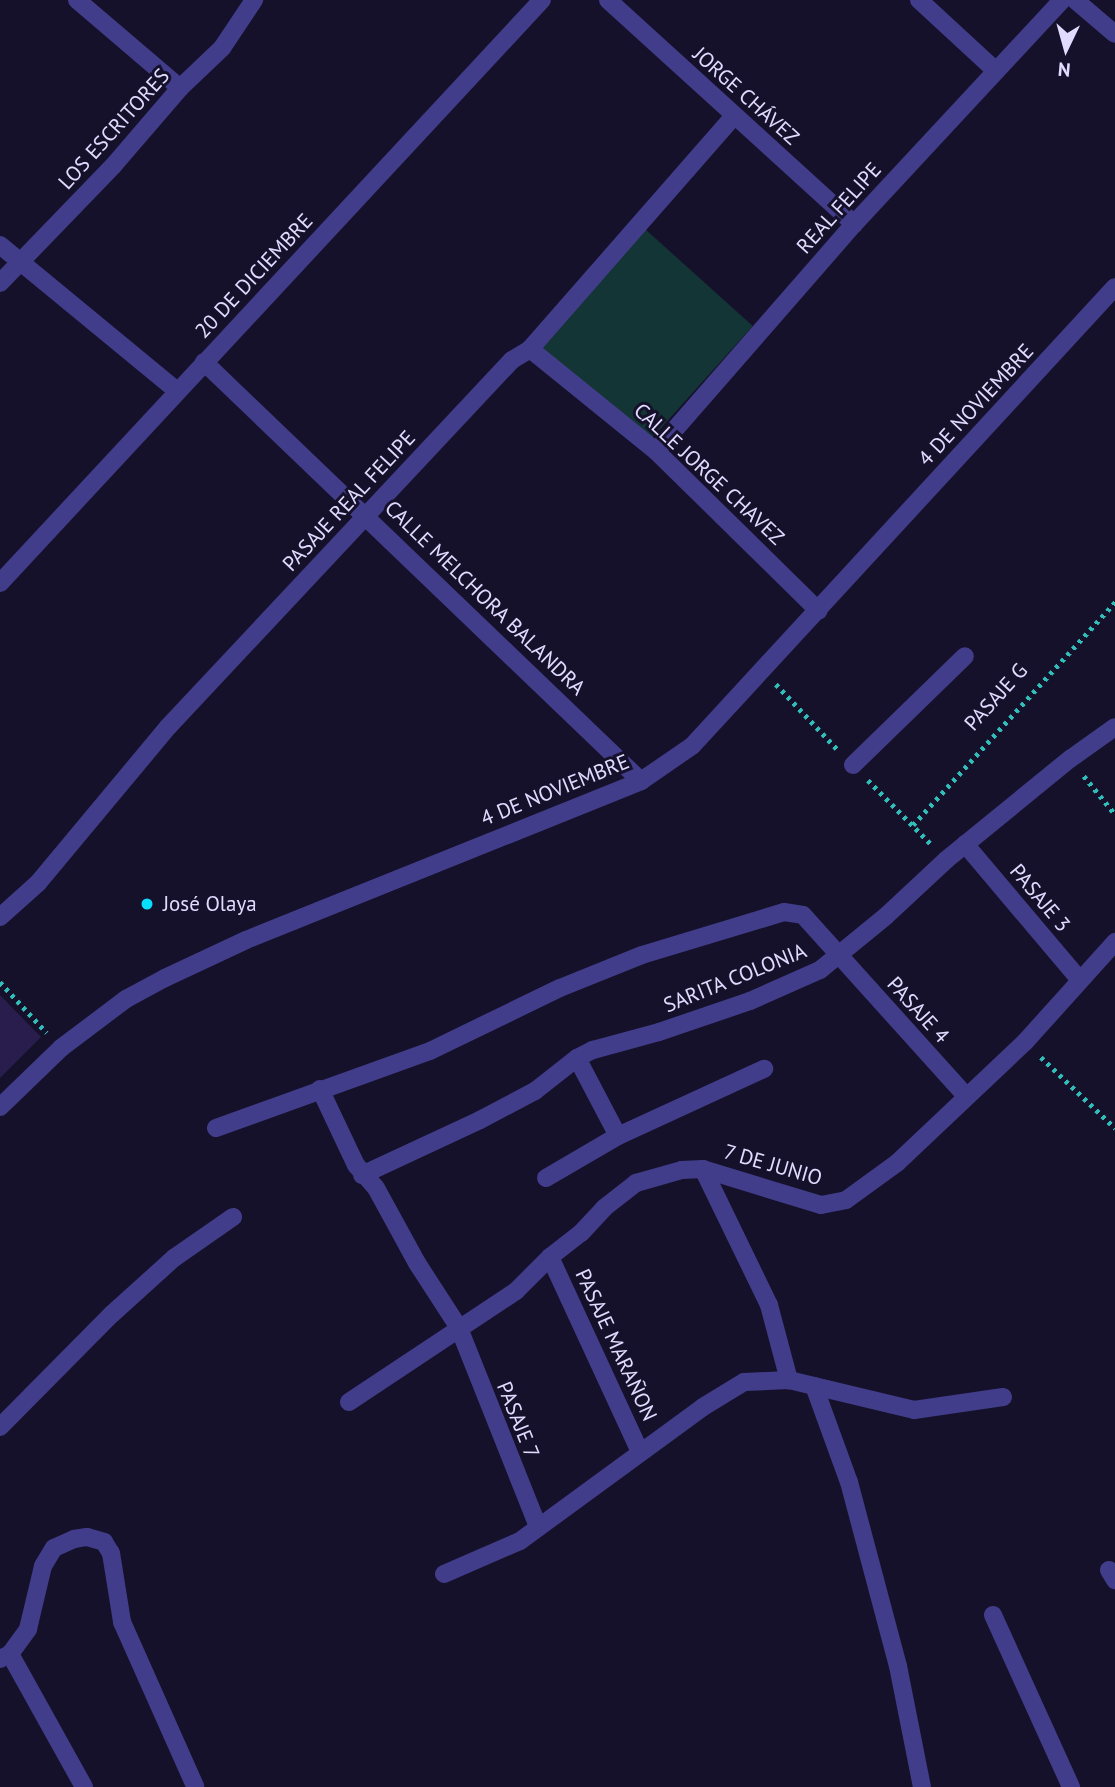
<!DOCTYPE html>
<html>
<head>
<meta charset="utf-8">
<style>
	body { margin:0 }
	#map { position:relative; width:1115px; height:1787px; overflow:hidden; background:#16112b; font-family:"PT Sans",sans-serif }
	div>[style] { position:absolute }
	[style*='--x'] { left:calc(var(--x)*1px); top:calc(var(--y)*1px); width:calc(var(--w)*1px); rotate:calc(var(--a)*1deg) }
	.green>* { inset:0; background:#143535; transform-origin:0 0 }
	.building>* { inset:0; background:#281d4c }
	.path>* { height:4.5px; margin-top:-2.25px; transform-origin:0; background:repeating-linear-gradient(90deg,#31bdb9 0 3.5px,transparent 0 8.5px) }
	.minor>* { height:18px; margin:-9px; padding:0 9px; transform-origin:9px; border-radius:9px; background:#423d8a }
	.dots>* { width:19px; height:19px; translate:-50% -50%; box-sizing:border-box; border:4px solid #16112b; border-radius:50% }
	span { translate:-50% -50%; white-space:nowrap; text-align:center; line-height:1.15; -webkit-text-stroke:6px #16112b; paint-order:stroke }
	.street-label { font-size:21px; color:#e1dcff }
	.poi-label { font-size:21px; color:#e1dcff }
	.left { translate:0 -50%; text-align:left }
	.north { position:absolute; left:1031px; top:14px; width:70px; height:70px; -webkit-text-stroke:5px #16112b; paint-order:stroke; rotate:185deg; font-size:19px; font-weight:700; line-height:28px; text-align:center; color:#e1dcff }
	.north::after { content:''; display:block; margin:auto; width:24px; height:32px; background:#e1dcff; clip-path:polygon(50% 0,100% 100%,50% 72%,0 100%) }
</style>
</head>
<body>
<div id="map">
	<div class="green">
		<div style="left:645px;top:229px;width:145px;height:157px;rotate:42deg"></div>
	</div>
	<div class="building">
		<div style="clip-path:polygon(0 995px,41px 1037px,0 1078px)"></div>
	</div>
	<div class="path">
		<div style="--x:776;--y:684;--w:89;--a:46.8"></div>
		<div style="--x:1084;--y:776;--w:49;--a:50.8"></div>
		<div style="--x:868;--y:780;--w:90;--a:45.5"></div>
		<div style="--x:913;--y:825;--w:301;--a:-47.8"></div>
		<div style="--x:0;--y:982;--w:69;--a:47.3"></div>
		<div style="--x:1041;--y:1057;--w:103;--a:43.8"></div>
	</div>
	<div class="minor">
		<div style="--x:77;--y:0;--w:135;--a:40.5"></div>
		<div style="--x:608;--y:0;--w:333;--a:42.3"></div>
		<div style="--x:919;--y:0;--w:105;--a:42.7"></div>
		<div style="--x:1075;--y:0;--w:52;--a:40.4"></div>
		<div style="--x:0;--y:245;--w:229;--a:39.5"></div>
		<div style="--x:0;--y:283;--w:163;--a:-46"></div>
		<div style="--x:113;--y:166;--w:103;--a:-49.3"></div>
		<div style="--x:180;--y:88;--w:58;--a:-43.6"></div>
		<div style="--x:222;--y:48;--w:58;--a:-56.3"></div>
		<div style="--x:530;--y:349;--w:162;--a:39"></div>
		<div style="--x:656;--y:451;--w:228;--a:44.5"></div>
		<div style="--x:204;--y:362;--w:605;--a:43.8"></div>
		<div style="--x:656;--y:451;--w:301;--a:-48.9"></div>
		<div style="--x:854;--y:224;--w:306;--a:-47.1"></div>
		<div style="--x:0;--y:583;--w:796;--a:-47.09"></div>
		<div style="--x:853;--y:765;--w:156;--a:-44.2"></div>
		<div style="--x:965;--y:844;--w:178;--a:49.8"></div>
		<div style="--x:0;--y:917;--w:51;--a:-41.8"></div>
		<div style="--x:38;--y:883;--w:203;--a:-50.2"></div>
		<div style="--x:168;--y:727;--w:503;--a:-46.85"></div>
		<div style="--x:512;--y:360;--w:21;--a:-31"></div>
		<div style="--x:530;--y:349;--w:308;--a:-48.8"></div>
		<div style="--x:577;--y:1058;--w:88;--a:62.3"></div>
		<div style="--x:320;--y:1089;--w:84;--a:64.7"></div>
		<div style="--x:356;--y:1165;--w:30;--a:49"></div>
		<div style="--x:376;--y:1188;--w:85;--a:61.3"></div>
		<div style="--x:417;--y:1263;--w:77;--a:57.1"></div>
		<div style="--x:459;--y:1328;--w:214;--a:68.3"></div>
		<div style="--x:0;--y:1107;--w:85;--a:-44"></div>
		<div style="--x:61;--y:1048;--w:81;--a:-37"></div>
		<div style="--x:126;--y:999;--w:44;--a:-28.3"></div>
		<div style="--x:165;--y:978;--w:89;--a:-25.1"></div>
		<div style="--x:246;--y:940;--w:426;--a:-21.9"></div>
		<div style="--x:641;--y:781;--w:62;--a:-34.5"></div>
		<div style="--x:692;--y:746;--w:624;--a:-47.34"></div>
		<div style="--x:216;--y:1128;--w:227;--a:-19.8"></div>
		<div style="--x:430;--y:1051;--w:144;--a:-25.9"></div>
		<div style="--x:560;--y:988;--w:88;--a:-21.9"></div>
		<div style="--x:642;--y:955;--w:148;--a:-16.8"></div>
		<div style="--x:784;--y:912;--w:19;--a:9"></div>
		<div style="--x:803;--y:915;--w:242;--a:48"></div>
		<div style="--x:703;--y:1169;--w:151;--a:64.1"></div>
		<div style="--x:769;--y:1305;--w:78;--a:75.1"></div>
		<div style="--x:362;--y:1175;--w:130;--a:-25"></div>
		<div style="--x:480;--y:1120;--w:62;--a:-27.8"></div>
		<div style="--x:535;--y:1091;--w:53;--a:-38.2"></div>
		<div style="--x:577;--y:1058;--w:18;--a:-27"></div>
		<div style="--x:593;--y:1050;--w:68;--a:-15.3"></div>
		<div style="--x:659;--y:1032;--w:96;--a:-18.8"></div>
		<div style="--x:750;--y:1001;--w:77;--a:-23.9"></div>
		<div style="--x:820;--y:970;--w:85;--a:-39.3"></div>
		<div style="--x:886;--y:916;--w:82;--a:-43"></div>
		<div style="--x:946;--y:860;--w:160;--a:-39.2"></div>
		<div style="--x:1070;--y:759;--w:55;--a:-35.4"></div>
		<div style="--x:546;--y:1178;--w:83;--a:-30.3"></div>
		<div style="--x:618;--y:1136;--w:161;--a:-24.7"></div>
		<div style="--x:550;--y:1257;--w:215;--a:65.2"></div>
		<div style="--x:814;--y:1386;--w:102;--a:70"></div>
		<div style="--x:849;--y:1482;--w:190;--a:75.1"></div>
		<div style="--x:898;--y:1666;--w:123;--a:78.8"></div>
		<div style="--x:349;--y:1402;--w:201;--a:-33.6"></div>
		<div style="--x:516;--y:1291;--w:48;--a:-45"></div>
		<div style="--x:550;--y:1257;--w:39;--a:-38"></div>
		<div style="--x:581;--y:1233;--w:34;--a:-47"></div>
		<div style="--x:604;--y:1208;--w:41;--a:-38"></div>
		<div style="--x:636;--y:1183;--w:48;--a:-15.8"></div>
		<div style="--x:682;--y:1170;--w:21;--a:-3"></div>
		<div style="--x:703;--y:1169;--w:123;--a:17"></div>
		<div style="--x:821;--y:1205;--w:25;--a:-11"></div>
		<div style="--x:846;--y:1200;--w:63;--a:-36"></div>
		<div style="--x:897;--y:1163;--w:176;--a:-43.4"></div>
		<div style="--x:1025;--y:1042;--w:135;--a:-48"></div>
		<div style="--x:0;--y:1427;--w:159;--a:-45.3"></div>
		<div style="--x:112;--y:1314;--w:84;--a:-42.1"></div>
		<div style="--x:174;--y:1258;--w:72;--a:-34.8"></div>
		<div style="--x:1109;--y:1570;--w:12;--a:59"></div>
		<div style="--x:444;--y:1574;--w:83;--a:-23.5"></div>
		<div style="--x:520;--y:1541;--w:227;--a:-36.2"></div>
		<div style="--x:703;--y:1407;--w:48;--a:-31.4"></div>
		<div style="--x:744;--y:1382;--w:45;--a:-2.5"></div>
		<div style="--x:789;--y:1380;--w:129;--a:13.5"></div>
		<div style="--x:914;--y:1410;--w:90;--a:-8.3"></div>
		<div style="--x:993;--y:1615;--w:189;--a:65.6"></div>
		<div style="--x:10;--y:1654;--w:152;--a:60.9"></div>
		<div style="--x:0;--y:1659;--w:11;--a:-27"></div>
		<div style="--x:10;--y:1654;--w:31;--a:-54"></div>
		<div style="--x:28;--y:1629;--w:65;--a:-76.6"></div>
		<div style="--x:43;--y:1566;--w:21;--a:-59"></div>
		<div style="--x:54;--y:1548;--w:22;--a:-24"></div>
		<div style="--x:74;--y:1539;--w:13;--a:-9"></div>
		<div style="--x:87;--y:1537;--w:18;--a:16"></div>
		<div style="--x:104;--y:1542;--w:13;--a:58"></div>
		<div style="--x:111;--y:1553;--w:70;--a:80.9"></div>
		<div style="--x:122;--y:1622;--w:180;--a:66"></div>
	</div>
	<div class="dots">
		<div style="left:147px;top:904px;background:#09defd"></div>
	</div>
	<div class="street-label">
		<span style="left:746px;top:96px;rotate:42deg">JORGE CHÁVEZ</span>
		<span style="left:114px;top:129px;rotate:-48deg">LOS ESCRITORES</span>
		<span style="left:839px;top:208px;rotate:-48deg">REAL FELIPE</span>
		<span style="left:254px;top:276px;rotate:-47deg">20 DE DICIEMBRE</span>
		<span style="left:976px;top:405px;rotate:-47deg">4 DE NOVIEMBRE</span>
		<span style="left:709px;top:474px;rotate:43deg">CALLE JORGE CHAVEZ</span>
		<span style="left:349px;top:501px;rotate:-47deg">PASAJE REAL FELIPE</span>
		<span style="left:485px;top:598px;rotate:44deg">CALLE MELCHORA BALANDRA</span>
		<span style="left:996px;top:697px;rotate:-48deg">PASAJE G</span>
		<span style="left:555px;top:790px;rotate:-22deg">4 DE NOVIEMBRE</span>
		<span style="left:1040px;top:898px;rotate:50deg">PASAJE 3</span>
		<span style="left:735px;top:978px;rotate:-22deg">SARITA COLONIA</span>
		<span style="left:918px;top:1010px;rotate:48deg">PASAJE 4</span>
		<span style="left:773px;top:1165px;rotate:16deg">7 DE JUNIO</span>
		<span style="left:616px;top:1345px;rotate:65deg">PASAJE MARAÑON</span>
		<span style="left:518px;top:1420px;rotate:68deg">PASAJE 7</span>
	</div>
	<div class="poi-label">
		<span class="left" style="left:163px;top:904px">José Olaya</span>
	</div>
	<div class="north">N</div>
</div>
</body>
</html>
